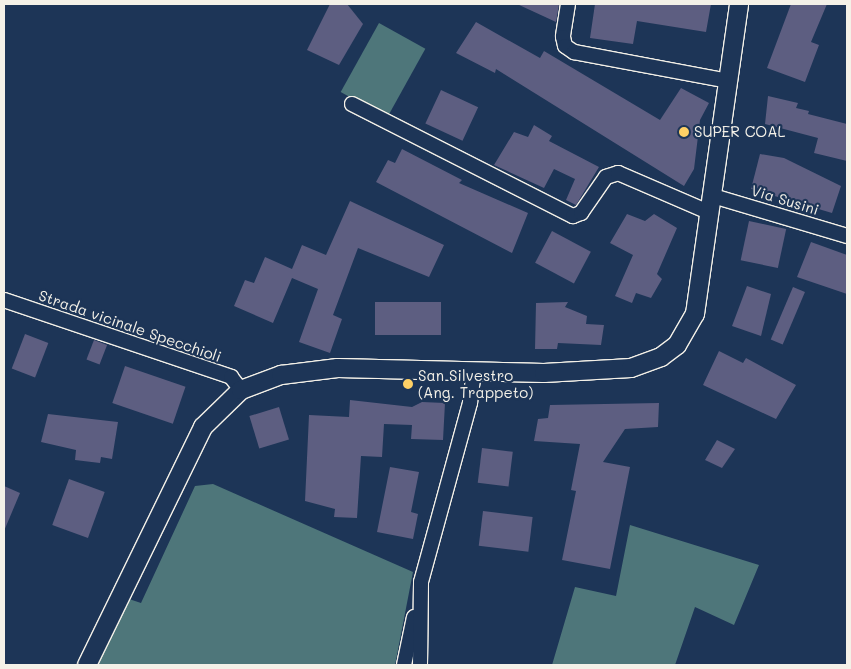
<!DOCTYPE html>
<html>
<head>
<meta charset="utf-8">
<style>
	body { margin:0 }
	#map { position:relative; width:851px; height:669px; overflow:hidden; background:#1d3557; font-family:Mali,sans-serif }
	div>[style] { position:absolute }
	[style*='--x'] { left:calc(var(--x)*1px); top:calc(var(--y)*1px); width:calc(var(--w)*1px); rotate:calc(var(--a)*1deg) }
	.green>* { inset:0; background:#4e767a; transform-origin:0 0 }
	.building>* { inset:0; background:#5d5e81; transform-origin:0 0 }
	.roads { filter:drop-shadow(1px 0 #f4f1e8) drop-shadow(-1px 0 #f4f1e8) drop-shadow(0 1px #f4f1e8) drop-shadow(0 -1px #f4f1e8) }
	.minor>* { height:14px; margin:-7px; padding:0 7px; transform-origin:7px; border-radius:7px; background:#1d3557 }
	.tertiary>* { height:18px; margin:-9px; padding:0 9px; transform-origin:9px; border-radius:9px; background:#1d3557 }
	.dots>* { width:14px; height:14px; translate:-50% -50%; box-sizing:border-box; border:2px solid #1d3557; border-radius:50% }
	span { translate:-50% -50%; white-space:nowrap; text-align:center; line-height:1.15; -webkit-text-stroke:4.5px #1d3557; paint-order:stroke }
	.poi-label { font-size:15px; color:#f4f1e8 }
	.left { translate:0 -50%; text-align:left }
	.street-label { font-size:15px; color:#f4f1e8 }
	.frame { position:absolute; inset:0; border:5px solid #f4f1e8; pointer-events:none }
</style>
</head>
<body>
<div id="map">
	<div class="green">
		<div style="left:379px;top:23px;width:53px;height:79px;rotate:29deg"></div>
		<div style="clip-path:polygon(213px 484px,413px 572px,395px 665px,91px 665px,126px 598px,141px 603px,195px 486px)"></div>
		<div style="clip-path:polygon(630px 525px,759px 565px,734px 625px,695px 607px,675px 665px,552px 665px,575px 587px,616px 596px)"></div>
	</div>
	<div class="building">
		<div style="clip-path:polygon(330px 4px,347px 4px,363px 24px,339px 65px,307px 50px)"></div>
		<div style="clip-path:polygon(517px 4px,559px 4px,556px 22px)"></div>
		<div style="clip-path:polygon(595px 4px,711px 4px,706px 32px,637px 21px,633px 44px,590px 38px)"></div>
		<div style="clip-path:polygon(791px 4px,827px 4px,811px 42px,819px 45px,805px 82px,767px 68px)"></div>
		<div style="clip-path:polygon(476px 22px,540px 58px,544px 51px,660px 120px,681px 88px,709px 103px,700px 120px,694px 169px,684px 186px,496px 69px,495px 73px,456px 53px)"></div>
		<div style="left:441px;top:90px;width:41px;height:37px;rotate:25deg"></div>
		<div style="clip-path:polygon(768px 96px,798px 103px,796px 108px,809px 111px,808px 114px,847px 124px,847px 161px,814px 153px,818px 138px,765px 124px)"></div>
		<div style="clip-path:polygon(534px 125px,552px 136px,549px 141px,599px 167px,576px 205px,566px 200px,575px 179px,554px 169px,544px 188px,494px 165px,514px 132px,528px 137px)"></div>
		<div style="clip-path:polygon(402px 149px,462px 180px,459px 183px,528px 213px,512px 253px,376px 182px,388px 160px,395px 163px)"></div>
		<div style="clip-path:polygon(760px 154px,784px 158px,841px 186px,832px 213px,751px 189px)"></div>
		<div style="clip-path:polygon(350px 201px,444px 245px,429px 277px,358px 248px,333px 315px,342px 319px,330px 353px,299px 342px,318px 289px,292px 278px,273px 323px,234px 306px,245px 280px,254px 283px,265px 257px,292px 269px,302px 245px,326px 255px)"></div>
		<div style="clip-path:polygon(627px 214px,645px 221px,654px 214px,677px 228px,657px 274px,662px 279px,651px 298px,636px 293px,632px 303px,615px 296px,633px 255px,610px 243px)"></div>
		<div style="left:749px;top:221px;width:38px;height:40px;rotate:12deg"></div>
		<div style="left:552px;top:231px;width:44px;height:36px;rotate:28deg"></div>
		<div style="clip-path:polygon(811px 242px,847px 255px,847px 294px,797px 277px)"></div>
		<div style="clip-path:polygon(747px 286px,771px 294px,761px 336px,732px 326px)"></div>
		<div style="left:793px;top:287px;width:13px;height:57px;rotate:23deg"></div>
		<div style="left:441px;top:302px;width:33px;height:66px;rotate:90deg"></div>
		<div style="clip-path:polygon(568px 302px,565px 307px,587px 316px,586px 324px,604px 325px,601px 345px,558px 343px,557px 349px,535px 349px,536px 303px)"></div>
		<div style="left:25px;top:334px;width:25px;height:37px;rotate:21deg"></div>
		<div style="left:94px;top:340px;width:14px;height:21px;rotate:21deg"></div>
		<div style="clip-path:polygon(719px 351px,743px 363px,746px 358px,796px 385px,776px 419px,703px 385px)"></div>
		<div style="left:125px;top:366px;width:64px;height:39px;rotate:19deg"></div>
		<div style="clip-path:polygon(350px 400px,412px 407px,422px 402px,445px 403px,443px 440px,411px 439px,412px 425px,384px 424px,382px 457px,361px 456px,357px 518px,334px 517px,335px 509px,305px 501px,309px 415px,349px 417px)"></div>
		<div style="clip-path:polygon(659px 403px,658px 427px,625px 429px,603px 462px,630px 467px,610px 569px,562px 560px,576px 491px,571px 490px,580px 444px,534px 441px,538px 419px,548px 418px,550px 405px)"></div>
		<div style="left:279px;top:407px;width:34px;height:31px;rotate:73deg"></div>
		<div style="clip-path:polygon(48px 414px,118px 422px,112px 459px,101px 457px,100px 463px,75px 460px,76px 450px,41px 442px)"></div>
		<div style="clip-path:polygon(717px 440px,735px 449px,722px 468px,705px 460px)"></div>
		<div style="left:482px;top:448px;width:31px;height:35px;rotate:7deg"></div>
		<div style="clip-path:polygon(390px 467px,419px 472px,411px 512px,418px 514px,413px 539px,377px 532px)"></div>
		<div style="left:69px;top:479px;width:38px;height:49px;rotate:20deg"></div>
		<div style="clip-path:polygon(4px 486px,20px 493px,4px 531px)"></div>
		<div style="left:483px;top:511px;width:50px;height:35px;rotate:7deg"></div>
	</div>
	<div class="roads">
		<div class="minor">
			<div style="--x:568;--y:4;--w:33;--a:99"></div>
			<div style="--x:563;--y:37;--w:9;--a:77"></div>
			<div style="--x:565;--y:46;--w:11;--a:34"></div>
			<div style="--x:574;--y:52;--w:158;--a:10.6"></div>
			<div style="--x:352;--y:104;--w:248;--a:26.9"></div>
			<div style="--x:573;--y:216;--w:9;--a:-21"></div>
			<div style="--x:581;--y:213;--w:44;--a:-55.2"></div>
			<div style="--x:606;--y:177;--w:13;--a:-18"></div>
			<div style="--x:618;--y:173;--w:101;--a:23.3"></div>
			<div style="--x:713;--y:196;--w:140;--a:16.6"></div>
			<div style="--x:4;--y:300;--w:240;--a:18.7"></div>
			<div style="--x:231;--y:377;--w:16;--a:52"></div>
			<div style="--x:404;--y:665;--w:49;--a:-78.2"></div>
			<div style="--x:420;--y:665;--w:83;--a:-89.3"></div>
			<div style="--x:421;--y:582;--w:186;--a:-74.7"></div>
			<div style="--x:470;--y:403;--w:32;--a:-83"></div>
		</div>
		<div class="tertiary">
			<div style="--x:87;--y:665;--w:265;--a:-64"></div>
			<div style="--x:203;--y:427;--w:53;--a:-44.2"></div>
			<div style="--x:241;--y:390;--w:43;--a:-20.6"></div>
			<div style="--x:281;--y:375;--w:57;--a:-7"></div>
			<div style="--x:338;--y:368;--w:206;--a:1.4"></div>
			<div style="--x:544;--y:373;--w:87;--a:-3.3"></div>
			<div style="--x:631;--y:368;--w:32;--a:-20"></div>
			<div style="--x:661;--y:357;--w:20;--a:-37"></div>
			<div style="--x:677;--y:345;--w:36;--a:-60"></div>
			<div style="--x:695;--y:314;--w:313;--a:-81.9"></div>
		</div>
	</div>
	<div class="dots">
		<div style="left:684px;top:132px;background:#ffd166"></div>
		<div style="left:408px;top:384px;background:#ffd166"></div>
	</div>
	<div class="poi-label">
		<span class="left" style="left:694px;top:132px">SUPER COAL</span>
		<span class="left" style="left:418px;top:384px">San Silvestro<br>(Ang. Trappeto)</span>
	</div>
	<div class="street-label">
		<span style="left:785px;top:200px;rotate:17deg">Via Susini</span>
		<span style="left:130px;top:326px;rotate:19deg">Strada vicinale Specchioli</span>
	</div>
	<div class="frame"></div>
</div>
</body>
</html>
